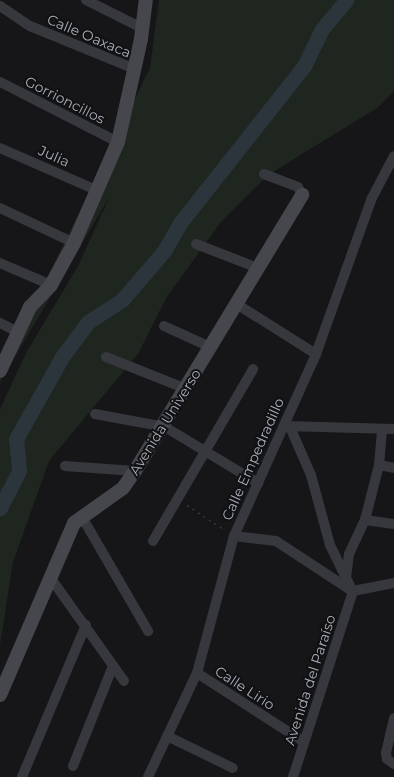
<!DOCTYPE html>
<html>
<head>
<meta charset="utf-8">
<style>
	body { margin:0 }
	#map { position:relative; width:394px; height:777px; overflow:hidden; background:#161618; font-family:Montserrat,sans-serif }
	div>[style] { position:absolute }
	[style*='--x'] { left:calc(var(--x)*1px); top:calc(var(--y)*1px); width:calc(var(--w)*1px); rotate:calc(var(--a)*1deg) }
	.green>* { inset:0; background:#1e261f }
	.river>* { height:15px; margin:-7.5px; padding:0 7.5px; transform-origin:7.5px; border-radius:7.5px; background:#2c353c }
	.path>* { height:1px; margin-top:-0.5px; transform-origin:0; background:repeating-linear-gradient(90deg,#3d3f44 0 2.5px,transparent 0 6.5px) }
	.street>* { height:10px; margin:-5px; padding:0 5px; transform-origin:5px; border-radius:5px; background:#37383d }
	.secondary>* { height:14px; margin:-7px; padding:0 7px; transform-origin:7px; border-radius:7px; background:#45474d }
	span { translate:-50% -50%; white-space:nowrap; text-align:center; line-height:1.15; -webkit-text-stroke:4px #111113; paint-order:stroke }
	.street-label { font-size:14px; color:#a8adb8 }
</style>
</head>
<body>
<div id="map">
	<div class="green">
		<div style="clip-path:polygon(159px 0,394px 0,394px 91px,377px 108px,268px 175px,221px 222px,166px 298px,138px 354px,49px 461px,13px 562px,0 645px,0 409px,26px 353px,78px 266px,110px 196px,0 382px,0 374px,150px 68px)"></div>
	</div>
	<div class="river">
		<div style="--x:0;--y:508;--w:42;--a:-62.8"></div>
		<div style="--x:19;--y:471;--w:32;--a:-95"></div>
		<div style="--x:16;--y:439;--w:94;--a:-60.7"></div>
		<div style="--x:62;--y:357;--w:44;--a:-53.4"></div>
		<div style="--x:88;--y:322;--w:40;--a:-32.9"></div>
		<div style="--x:122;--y:300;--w:65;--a:-49.4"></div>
		<div style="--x:164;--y:251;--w:32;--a:-60"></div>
		<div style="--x:180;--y:223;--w:200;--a:-51.7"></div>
		<div style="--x:304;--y:66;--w:41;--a:-64.1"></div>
		<div style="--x:322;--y:29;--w:38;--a:-50"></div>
	</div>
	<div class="path">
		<div style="--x:187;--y:505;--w:45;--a:33.3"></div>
	</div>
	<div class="street">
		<div style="--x:86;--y:0;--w:63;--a:26.6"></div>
		<div style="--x:0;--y:6;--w:36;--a:34"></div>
		<div style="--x:30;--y:26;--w:113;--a:22.3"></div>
		<div style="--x:0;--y:82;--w:132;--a:27"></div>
		<div style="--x:0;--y:148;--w:105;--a:23.6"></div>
		<div style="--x:264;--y:174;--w:36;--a:21"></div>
		<div style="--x:298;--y:187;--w:9;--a:63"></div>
		<div style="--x:0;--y:208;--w:82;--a:25.3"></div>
		<div style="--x:196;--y:244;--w:66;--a:21.2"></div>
		<div style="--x:0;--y:263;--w:56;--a:23.3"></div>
		<div style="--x:235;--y:303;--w:96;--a:32.2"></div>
		<div style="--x:0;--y:323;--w:20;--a:27"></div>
		<div style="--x:164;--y:326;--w:51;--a:24.5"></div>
		<div style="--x:106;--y:357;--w:87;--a:21.6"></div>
		<div style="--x:95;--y:414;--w:71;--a:10.5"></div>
		<div style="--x:165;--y:427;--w:109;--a:31.1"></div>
		<div style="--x:285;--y:426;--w:109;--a:1.6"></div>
		<div style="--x:290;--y:427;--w:52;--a:66.4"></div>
		<div style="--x:311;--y:475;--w:73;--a:74.8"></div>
		<div style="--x:330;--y:545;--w:37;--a:64"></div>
		<div style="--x:379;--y:465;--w:15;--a:11"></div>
		<div style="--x:65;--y:466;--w:70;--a:4.1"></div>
		<div style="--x:82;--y:517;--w:132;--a:59.9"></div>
		<div style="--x:365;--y:520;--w:29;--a:8"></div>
		<div style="--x:234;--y:536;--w:42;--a:6.8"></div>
		<div style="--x:276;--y:541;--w:91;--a:33.3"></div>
		<div style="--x:153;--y:541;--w:199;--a:-59.8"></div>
		<div style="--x:52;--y:580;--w:124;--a:54.5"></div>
		<div style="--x:353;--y:591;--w:15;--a:-118"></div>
		<div style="--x:346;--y:578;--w:24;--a:-83"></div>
		<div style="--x:349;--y:554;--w:38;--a:-65"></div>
		<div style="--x:365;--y:520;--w:57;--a:-75.7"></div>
		<div style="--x:379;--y:465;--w:36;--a:-85"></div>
		<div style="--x:353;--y:591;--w:42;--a:-11"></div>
		<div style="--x:197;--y:673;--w:127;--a:32.8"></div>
		<div style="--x:394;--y:718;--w:36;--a:103"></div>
		<div style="--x:386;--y:753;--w:6;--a:81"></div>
		<div style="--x:387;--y:759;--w:9;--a:36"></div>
		<div style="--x:167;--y:736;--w:73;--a:25.9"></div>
		<div style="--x:73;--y:766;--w:108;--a:-68.2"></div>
		<div style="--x:22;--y:777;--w:165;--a:-67.2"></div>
		<div style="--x:148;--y:777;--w:115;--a:-64.8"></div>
		<div style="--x:197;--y:673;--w:142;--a:-74.9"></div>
		<div style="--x:234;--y:536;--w:200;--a:-65.7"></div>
		<div style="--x:316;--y:354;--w:166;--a:-70.3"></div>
		<div style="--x:372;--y:198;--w:47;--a:-62.4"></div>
		<div style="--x:293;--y:777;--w:195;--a:-72.1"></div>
	</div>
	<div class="secondary">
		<div style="--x:0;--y:371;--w:71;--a:-64.9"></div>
		<div style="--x:30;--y:307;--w:30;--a:-46"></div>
		<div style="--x:51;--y:285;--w:48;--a:-61.3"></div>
		<div style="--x:74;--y:243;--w:110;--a:-66.5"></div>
		<div style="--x:118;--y:142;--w:106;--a:-77.4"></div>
		<div style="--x:141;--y:39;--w:39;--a:-83"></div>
		<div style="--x:0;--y:695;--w:187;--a:-66.7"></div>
		<div style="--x:74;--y:523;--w:60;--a:-35.5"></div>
		<div style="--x:123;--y:488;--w:21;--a:-55"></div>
		<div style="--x:135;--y:471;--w:323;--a:-58.8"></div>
	</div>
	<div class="street-label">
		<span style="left:89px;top:36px;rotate:23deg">Calle Oaxaca</span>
		<span style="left:65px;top:100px;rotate:27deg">Gorrioncillos</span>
		<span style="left:54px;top:156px;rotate:24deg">Julia</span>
		<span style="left:165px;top:422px;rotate:-58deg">Avenida Universo</span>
		<span style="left:253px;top:459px;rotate:-66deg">Calle Empedradillo</span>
		<span style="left:310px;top:680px;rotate:-72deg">Avenida del Paraíso</span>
		<span style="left:245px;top:688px;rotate:33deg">Calle Lirio</span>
	</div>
</div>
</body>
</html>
